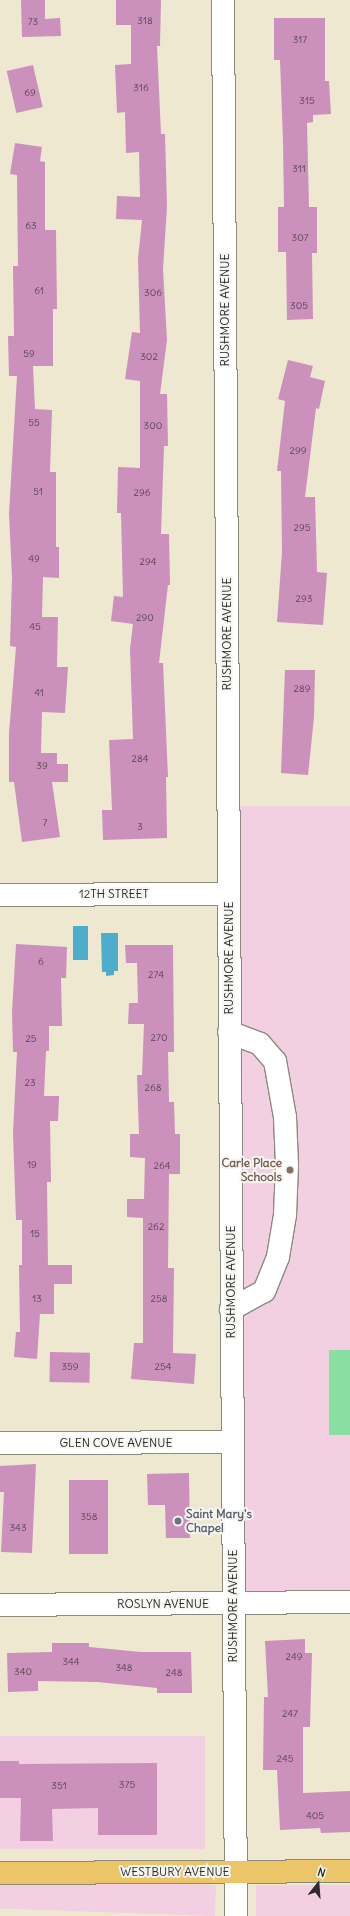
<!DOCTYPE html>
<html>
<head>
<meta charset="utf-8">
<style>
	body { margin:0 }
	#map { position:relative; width:350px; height:1916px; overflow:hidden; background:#ede8cf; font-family:Delius,sans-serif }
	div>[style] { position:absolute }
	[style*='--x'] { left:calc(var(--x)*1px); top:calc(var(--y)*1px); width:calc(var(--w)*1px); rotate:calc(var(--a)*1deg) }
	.built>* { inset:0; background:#f2d0e2; transform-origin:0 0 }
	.green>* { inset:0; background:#89dea1; transform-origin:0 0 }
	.water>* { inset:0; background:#4daecc; transform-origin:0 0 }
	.building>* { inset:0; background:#cb90bb; transform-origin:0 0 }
	.roads { filter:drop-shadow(1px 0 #8c8a7d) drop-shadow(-1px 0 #8c8a7d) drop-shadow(0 1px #8c8a7d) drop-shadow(0 -1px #8c8a7d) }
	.minor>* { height:22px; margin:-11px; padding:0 11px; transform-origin:11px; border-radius:11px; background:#fff }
	.major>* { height:22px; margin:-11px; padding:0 11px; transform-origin:11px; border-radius:11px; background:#edc569 }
	.dots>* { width:11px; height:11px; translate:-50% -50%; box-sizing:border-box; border:2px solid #f6f6f2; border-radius:50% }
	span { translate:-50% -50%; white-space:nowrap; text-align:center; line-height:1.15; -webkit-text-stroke:4px #f6f6f2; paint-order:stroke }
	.number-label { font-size:10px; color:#53444f }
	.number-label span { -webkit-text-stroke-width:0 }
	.street-label { font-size:12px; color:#2b2b2b }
	.education-label { font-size:12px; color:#785e54; font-weight:700 }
	.right { translate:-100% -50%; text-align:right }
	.worship-label { font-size:12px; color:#5b616d; font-weight:700 }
	.left { translate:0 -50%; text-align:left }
	.north { position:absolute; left:298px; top:1864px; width:40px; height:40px; -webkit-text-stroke:3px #f6f6f2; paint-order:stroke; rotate:17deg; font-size:11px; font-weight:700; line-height:16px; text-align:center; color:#2b2b2b }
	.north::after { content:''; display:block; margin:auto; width:14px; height:18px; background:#2b2b2b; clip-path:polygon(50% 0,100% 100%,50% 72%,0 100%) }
</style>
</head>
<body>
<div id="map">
	<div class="built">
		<div style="left:228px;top:806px;width:122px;height:797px"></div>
		<div style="left:0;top:1736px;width:205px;height:113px"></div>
		<div style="left:216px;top:1885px;width:31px;height:216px;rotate:92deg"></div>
		<div style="left:350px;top:1885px;width:31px;height:94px;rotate:90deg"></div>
	</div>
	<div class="green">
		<div style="left:329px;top:1350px;width:21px;height:85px"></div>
	</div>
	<div class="water">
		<div style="left:73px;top:926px;width:15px;height:34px"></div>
		<div style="clip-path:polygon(101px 933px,118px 933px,118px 971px,114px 971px,114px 975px,106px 976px,106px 972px,102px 972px)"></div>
	</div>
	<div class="building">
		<div style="clip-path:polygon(21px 0,45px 0,45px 19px,60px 18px,61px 36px,22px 37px)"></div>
		<div style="clip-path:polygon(116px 0,161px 0,160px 46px,157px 46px,161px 134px,165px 134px,167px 207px,163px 269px,167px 340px,160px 394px,167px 394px,168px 446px,164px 446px,161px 534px,169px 534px,170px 585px,168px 585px,159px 663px,163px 663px,168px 777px,166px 777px,167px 838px,103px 840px,102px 810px,112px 810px,109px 740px,133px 739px,130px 649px,133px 624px,111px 621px,114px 596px,123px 597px,121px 513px,117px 513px,118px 467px,140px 468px,140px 381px,125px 379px,132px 332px,140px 333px,138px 259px,142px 220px,116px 219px,117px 196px,140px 197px,139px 152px,126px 153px,125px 112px,117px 113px,115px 65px,131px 64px,131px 25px,116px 25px)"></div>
		<div style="clip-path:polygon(274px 18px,325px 18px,325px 81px,329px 81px,331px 114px,313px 115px,313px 122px,307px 123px,309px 207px,317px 207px,317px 253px,312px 253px,313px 319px,287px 320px,286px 252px,278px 252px,278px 207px,284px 207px,283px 141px,280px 60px,274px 60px)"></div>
		<div style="left:33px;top:65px;width:43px;height:27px;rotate:77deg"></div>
		<div style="clip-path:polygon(15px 143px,42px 147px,40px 161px,45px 162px,45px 230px,56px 230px,57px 309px,53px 309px,53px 366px,33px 366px,35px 409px,52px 410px,50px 472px,56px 472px,56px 547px,59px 547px,59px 578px,43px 577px,42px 617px,58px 617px,57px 667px,68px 667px,65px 713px,42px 712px,41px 753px,57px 753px,57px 764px,68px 764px,68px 782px,52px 782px,60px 837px,22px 842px,14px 782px,9px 782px,9px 733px,16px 647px,10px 646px,12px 577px,9px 514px,17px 376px,9px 376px,8px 336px,14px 336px,13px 266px,18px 266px,17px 175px,10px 174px)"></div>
		<div style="clip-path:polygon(288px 360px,313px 366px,310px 377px,325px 381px,319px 409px,316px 408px,305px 497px,315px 497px,317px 572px,327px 573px,323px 625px,277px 622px,282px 552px,281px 471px,277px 471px,285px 401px,278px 399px)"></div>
		<div style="clip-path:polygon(285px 670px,315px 670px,314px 717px,308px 775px,281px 773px)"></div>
		<div style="clip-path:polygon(16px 944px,67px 947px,66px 978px,61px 978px,62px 1026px,49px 1026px,49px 1051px,46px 1051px,44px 1096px,59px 1096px,58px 1121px,50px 1121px,51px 1182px,47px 1182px,48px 1265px,72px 1265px,72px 1284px,54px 1284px,54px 1314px,40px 1314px,37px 1359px,14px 1357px,16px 1332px,20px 1332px,19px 1265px,22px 1265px,22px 1220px,16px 1220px,13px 1133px,17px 1052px,13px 1052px,12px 1012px)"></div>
		<div style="clip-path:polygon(125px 945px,173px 945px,174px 1052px,168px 1052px,169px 1102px,174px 1102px,175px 1134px,180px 1134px,180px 1174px,169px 1174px,168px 1268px,174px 1268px,173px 1353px,196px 1354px,194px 1384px,131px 1379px,134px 1343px,143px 1343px,143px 1218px,127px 1217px,127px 1199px,144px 1199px,145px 1158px,130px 1157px,130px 1134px,139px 1134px,137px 1075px,142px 1075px,144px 1024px,128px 1024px,129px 1003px,138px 1003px,137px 963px,126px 963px)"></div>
		<div style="left:50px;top:1352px;width:40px;height:30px;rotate:1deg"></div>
		<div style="clip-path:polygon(36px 1464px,32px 1553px,1px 1552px,4px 1492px,0 1492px,0 1466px)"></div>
		<div style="clip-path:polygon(189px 1473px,190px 1538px,166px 1538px,165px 1505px,148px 1505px,147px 1474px)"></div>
		<div style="left:69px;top:1480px;width:39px;height:74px"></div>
		<div style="clip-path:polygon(305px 1639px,305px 1653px,312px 1653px,310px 1727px,303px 1727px,303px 1793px,350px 1791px,350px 1832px,321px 1833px,320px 1828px,280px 1830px,277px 1770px,263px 1770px,264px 1697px,268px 1697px,265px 1641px)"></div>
		<div style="clip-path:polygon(52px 1643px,89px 1643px,89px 1647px,141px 1652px,191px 1652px,192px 1693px,157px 1693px,157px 1688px,97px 1682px,38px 1681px,38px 1691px,8px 1692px,7px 1653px,52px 1652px)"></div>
		<div style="clip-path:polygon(0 1761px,19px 1761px,19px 1764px,157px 1763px,157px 1835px,98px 1835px,98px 1808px,52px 1809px,53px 1841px,20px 1841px,21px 1798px,0 1798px)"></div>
	</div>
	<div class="roads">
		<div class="minor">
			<div style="--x:223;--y:0;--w:1916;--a:89.61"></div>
			<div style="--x:0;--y:895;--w:229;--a:-0.3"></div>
			<div style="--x:229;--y:1032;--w:33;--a:21"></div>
			<div style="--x:260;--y:1044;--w:23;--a:49"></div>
			<div style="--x:275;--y:1061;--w:57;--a:79.9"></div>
			<div style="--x:285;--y:1117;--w:48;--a:87.6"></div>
			<div style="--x:287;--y:1165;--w:50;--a:92.3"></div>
			<div style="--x:285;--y:1215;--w:43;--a:99.5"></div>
			<div style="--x:278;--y:1257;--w:37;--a:112"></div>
			<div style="--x:264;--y:1291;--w:38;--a:151"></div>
			<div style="--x:0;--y:1443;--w:232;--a:-0.2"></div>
			<div style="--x:0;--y:1605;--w:350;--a:-0.5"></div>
		</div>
		<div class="major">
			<div style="--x:0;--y:1873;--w:350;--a:-0.3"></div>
		</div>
	</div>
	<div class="dots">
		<div style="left:290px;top:1170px;background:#8d6e63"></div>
		<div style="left:178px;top:1521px;background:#6b7280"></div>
	</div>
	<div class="number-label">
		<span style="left:145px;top:21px">318</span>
		<span style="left:33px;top:22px">73</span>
		<span style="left:300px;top:40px">317</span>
		<span style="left:141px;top:88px">316</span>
		<span style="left:30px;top:93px">69</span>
		<span style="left:307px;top:101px">315</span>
		<span style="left:299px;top:169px">311</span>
		<span style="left:31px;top:226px">63</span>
		<span style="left:300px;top:238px">307</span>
		<span style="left:39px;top:291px">61</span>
		<span style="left:153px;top:293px">306</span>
		<span style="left:299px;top:306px">305</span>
		<span style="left:29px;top:354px">59</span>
		<span style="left:149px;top:357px">302</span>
		<span style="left:34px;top:423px">55</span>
		<span style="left:153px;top:426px">300</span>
		<span style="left:298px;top:451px">299</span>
		<span style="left:38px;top:492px">51</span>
		<span style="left:142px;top:493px">296</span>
		<span style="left:302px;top:528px">295</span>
		<span style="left:34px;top:559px">49</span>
		<span style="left:148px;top:562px">294</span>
		<span style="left:304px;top:599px">293</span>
		<span style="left:145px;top:618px">290</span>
		<span style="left:35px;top:627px">45</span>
		<span style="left:302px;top:689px">289</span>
		<span style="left:39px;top:693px">41</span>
		<span style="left:140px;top:759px">284</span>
		<span style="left:42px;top:766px">39</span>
		<span style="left:45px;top:823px">7</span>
		<span style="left:140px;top:827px">3</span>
		<span style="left:41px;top:962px">6</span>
		<span style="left:156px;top:975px">274</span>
		<span style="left:159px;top:1038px">270</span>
		<span style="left:31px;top:1039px">25</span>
		<span style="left:30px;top:1083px">23</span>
		<span style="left:153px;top:1088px">268</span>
		<span style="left:32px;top:1165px">19</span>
		<span style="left:162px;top:1166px">264</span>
		<span style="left:156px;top:1227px">262</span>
		<span style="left:35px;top:1234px">15</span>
		<span style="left:37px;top:1299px">13</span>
		<span style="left:159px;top:1299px">258</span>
		<span style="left:70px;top:1367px">359</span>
		<span style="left:163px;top:1367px">254</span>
		<span style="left:89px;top:1517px">358</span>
		<span style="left:18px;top:1528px">343</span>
		<span style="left:294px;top:1657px">249</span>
		<span style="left:71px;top:1662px">344</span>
		<span style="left:124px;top:1668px">348</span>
		<span style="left:23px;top:1672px">340</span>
		<span style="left:174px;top:1673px">248</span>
		<span style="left:290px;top:1714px">247</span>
		<span style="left:285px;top:1759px">245</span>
		<span style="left:127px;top:1785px">375</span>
		<span style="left:59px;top:1786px">351</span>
		<span style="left:315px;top:1816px">405</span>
	</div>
	<div class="street-label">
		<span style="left:225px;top:310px;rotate:-90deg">RUSHMORE AVENUE</span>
		<span style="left:227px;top:634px;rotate:-90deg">RUSHMORE AVENUE</span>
		<span style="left:114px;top:894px">12TH STREET</span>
		<span style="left:229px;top:958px;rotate:-90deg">RUSHMORE AVENUE</span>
		<span style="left:231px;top:1282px;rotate:-90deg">RUSHMORE AVENUE</span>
		<span style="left:116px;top:1443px">GLEN COVE AVENUE</span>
		<span style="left:163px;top:1604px">ROSLYN AVENUE</span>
		<span style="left:233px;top:1606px;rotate:-90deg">RUSHMORE AVENUE</span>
		<span style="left:175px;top:1872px">WESTBURY AVENUE</span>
	</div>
	<div class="education-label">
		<span class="right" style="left:282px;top:1170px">Carle Place<br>Schools</span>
	</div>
	<div class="worship-label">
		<span class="left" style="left:186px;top:1521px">Saint Mary's<br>Chapel</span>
	</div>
	<div class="north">N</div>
</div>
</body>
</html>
